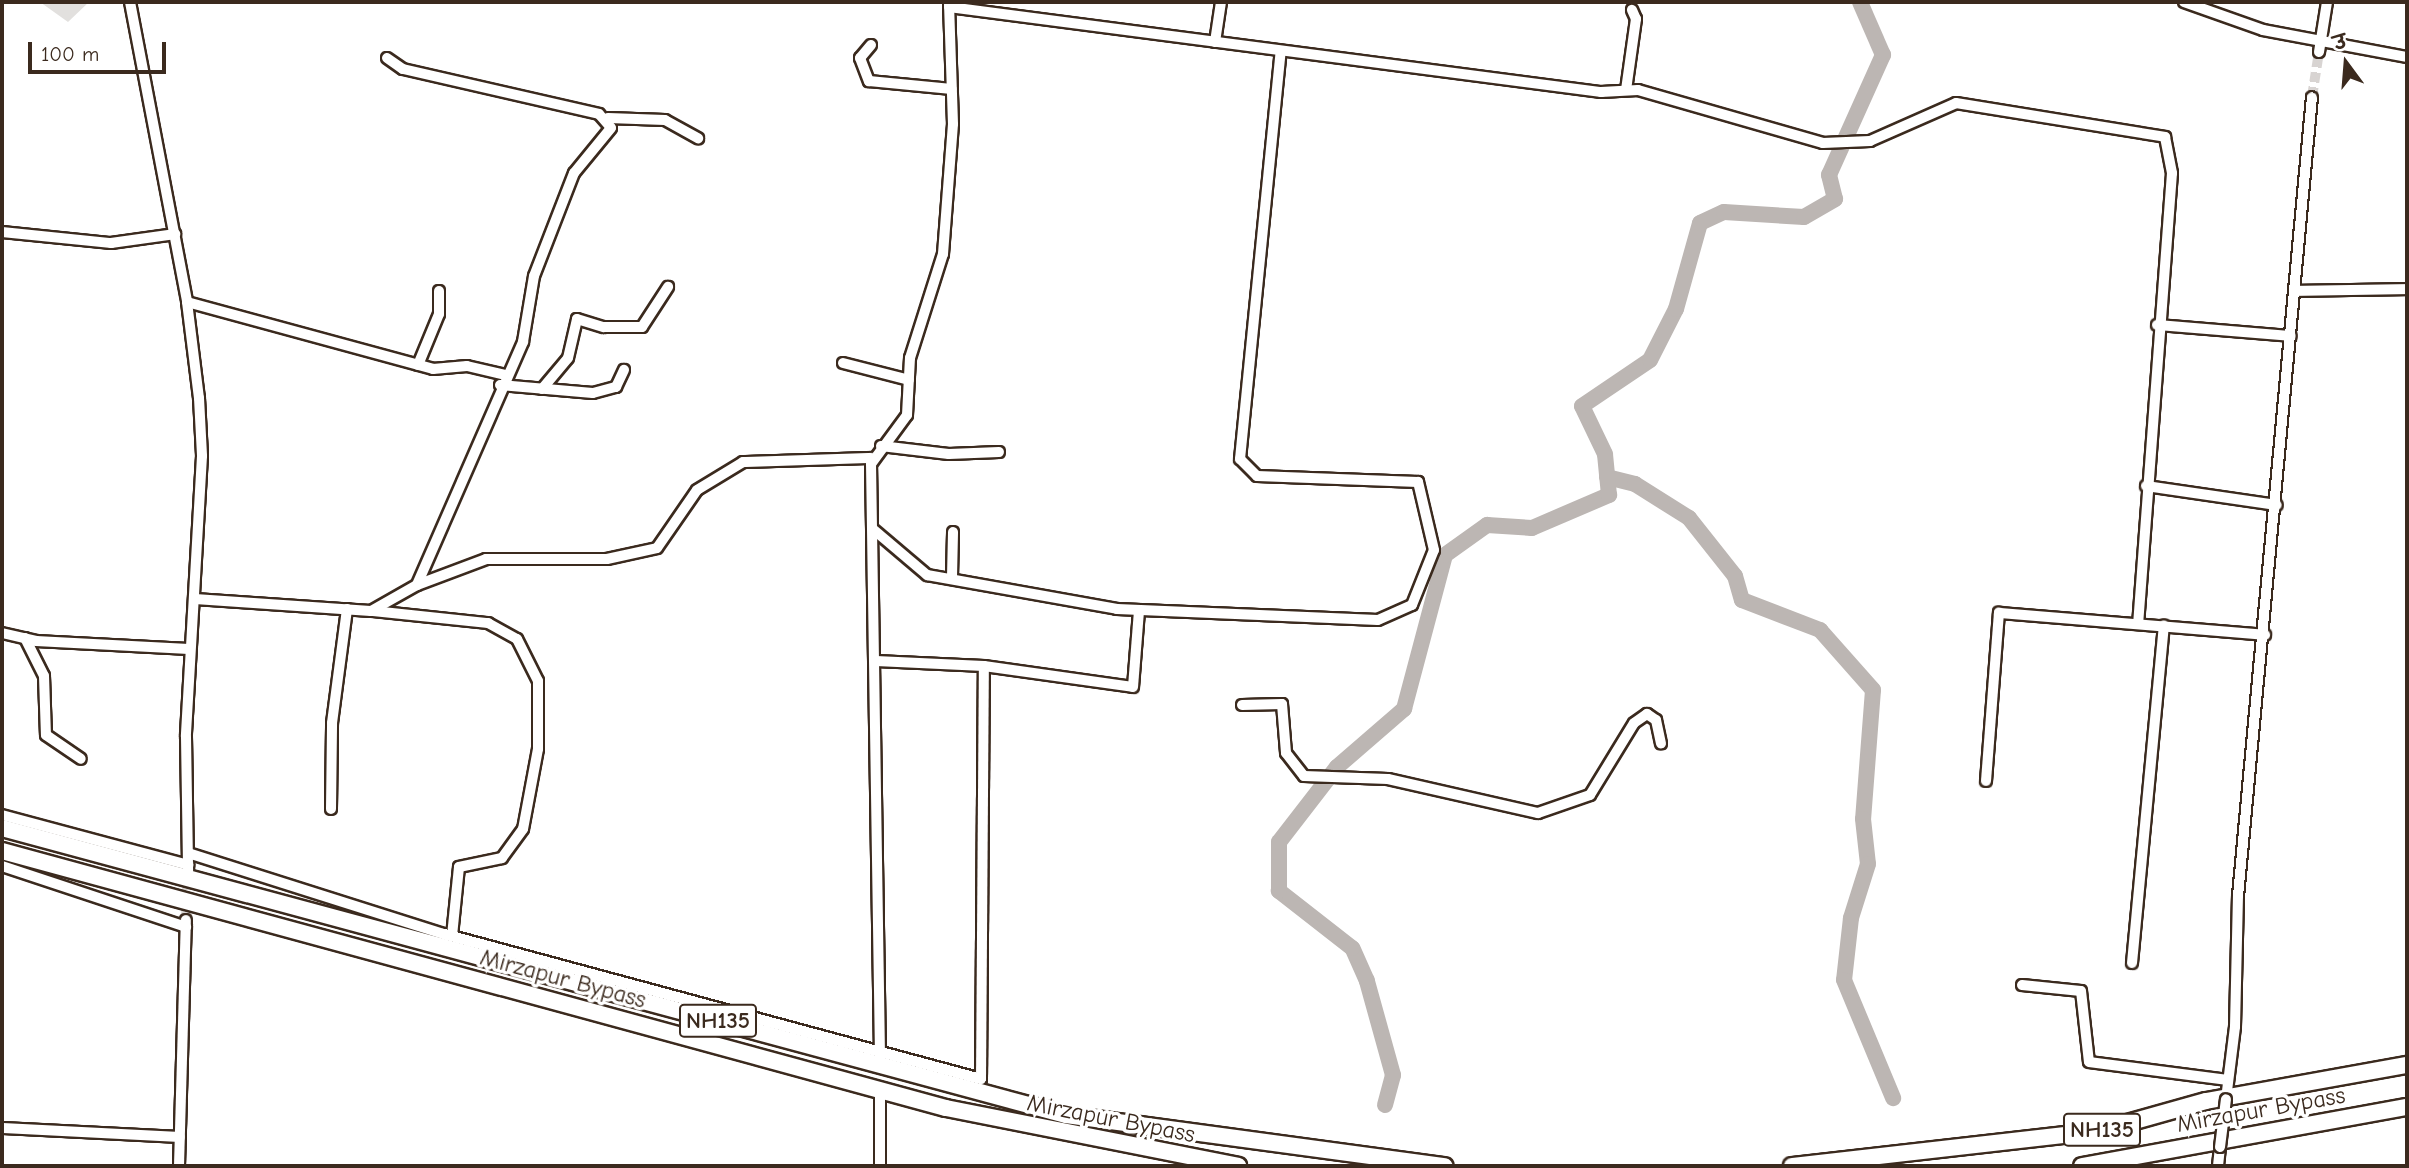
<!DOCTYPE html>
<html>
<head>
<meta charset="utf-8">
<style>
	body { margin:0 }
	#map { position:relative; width:2409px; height:1168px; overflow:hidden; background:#fff; font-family:"Comic Neue","Playpen Sans Deva",sans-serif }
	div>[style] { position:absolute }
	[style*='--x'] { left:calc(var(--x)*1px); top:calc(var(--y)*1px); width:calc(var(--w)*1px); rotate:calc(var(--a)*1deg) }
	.green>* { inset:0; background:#e2e0de }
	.river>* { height:16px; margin:-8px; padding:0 8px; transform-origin:8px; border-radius:8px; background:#bcb6b3 }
	.minor-tunnel>* { height:10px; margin-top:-5px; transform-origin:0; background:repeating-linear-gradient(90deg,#d8d4d2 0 10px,transparent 0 15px) }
	.roads { filter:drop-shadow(2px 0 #3b2a1e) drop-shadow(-2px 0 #3b2a1e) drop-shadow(0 2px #3b2a1e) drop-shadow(0 -2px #3b2a1e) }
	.minor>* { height:10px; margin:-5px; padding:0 5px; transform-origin:5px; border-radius:5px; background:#fff }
	.highway>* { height:16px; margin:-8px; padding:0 8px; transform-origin:8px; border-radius:8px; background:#fff }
	.bridges { filter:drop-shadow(2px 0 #3b2a1e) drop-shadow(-2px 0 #3b2a1e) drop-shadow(0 2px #3b2a1e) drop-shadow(0 -2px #3b2a1e) }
	.minor-bridge>* { height:10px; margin:-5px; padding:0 5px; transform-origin:5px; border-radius:5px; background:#fff }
	span { translate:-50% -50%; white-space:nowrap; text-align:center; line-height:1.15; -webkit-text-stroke:7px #fff; paint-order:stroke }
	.shield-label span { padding:2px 5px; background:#fff; border:2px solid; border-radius:5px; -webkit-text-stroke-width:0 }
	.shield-label { font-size:23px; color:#3b2a1e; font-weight:700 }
	.street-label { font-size:24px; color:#3b2a1e }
	.frame { position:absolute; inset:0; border:4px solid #3b2a1e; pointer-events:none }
	.north { position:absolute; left:2311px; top:28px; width:70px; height:70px; -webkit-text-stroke:5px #fff; paint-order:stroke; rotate:344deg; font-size:19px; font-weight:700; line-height:28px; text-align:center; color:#3b2a1e }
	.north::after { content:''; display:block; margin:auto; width:24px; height:32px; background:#3b2a1e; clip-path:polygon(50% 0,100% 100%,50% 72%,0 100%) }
	.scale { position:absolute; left:28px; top:42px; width:138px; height:32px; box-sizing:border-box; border:4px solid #3b2a1e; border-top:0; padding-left:9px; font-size:21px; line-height:24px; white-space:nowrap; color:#3b2a1e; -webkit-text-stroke:5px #fff; paint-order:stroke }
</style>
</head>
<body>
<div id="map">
	<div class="green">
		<div style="clip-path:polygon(40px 2px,89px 2px,68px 22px)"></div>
	</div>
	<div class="river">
		<div style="--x:1607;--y:477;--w:29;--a:14"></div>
		<div style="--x:1635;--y:484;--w:64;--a:32.2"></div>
		<div style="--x:1689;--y:518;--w:74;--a:51.6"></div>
		<div style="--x:1735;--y:576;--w:25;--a:74"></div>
		<div style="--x:1742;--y:600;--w:84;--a:21"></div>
		<div style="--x:1820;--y:630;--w:80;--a:48.5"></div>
		<div style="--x:1873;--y:690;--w:129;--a:94.4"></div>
		<div style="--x:1863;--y:819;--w:45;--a:83.7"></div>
		<div style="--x:1868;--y:864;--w:57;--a:107.5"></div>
		<div style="--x:1851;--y:918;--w:62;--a:96.4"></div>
		<div style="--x:1844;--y:980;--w:128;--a:67.4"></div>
		<div style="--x:1385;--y:1105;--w:31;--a:-75"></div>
		<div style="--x:1393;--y:1075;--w:98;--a:-105.5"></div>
		<div style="--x:1367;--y:981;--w:36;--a:-114"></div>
		<div style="--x:1352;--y:948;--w:93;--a:-142"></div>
		<div style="--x:1279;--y:891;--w:49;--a:-90"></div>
		<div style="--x:1279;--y:842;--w:95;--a:-52.3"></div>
		<div style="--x:1337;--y:767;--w:89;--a:-40.9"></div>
		<div style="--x:1404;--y:709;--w:159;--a:-75.1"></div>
		<div style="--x:1445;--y:555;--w:52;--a:-35.5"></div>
		<div style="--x:1487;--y:525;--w:45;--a:3.8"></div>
		<div style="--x:1532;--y:528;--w:84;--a:-23.2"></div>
		<div style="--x:1609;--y:495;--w:41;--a:-95.6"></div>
		<div style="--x:1605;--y:454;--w:53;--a:-115.6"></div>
		<div style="--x:1582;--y:406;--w:82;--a:-34.1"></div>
		<div style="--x:1650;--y:360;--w:57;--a:-63"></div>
		<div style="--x:1676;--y:309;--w:89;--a:-74.4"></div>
		<div style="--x:1700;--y:223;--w:26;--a:-25"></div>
		<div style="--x:1724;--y:212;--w:80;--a:3.6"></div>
		<div style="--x:1804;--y:217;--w:36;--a:-30"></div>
		<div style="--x:1835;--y:199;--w:25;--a:-104"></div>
		<div style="--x:1829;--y:175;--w:132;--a:-65.8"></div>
		<div style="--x:1883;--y:55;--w:58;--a:-113.5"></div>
	</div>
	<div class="minor-tunnel">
		<div style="--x:2312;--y:97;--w:46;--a:-81.2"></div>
		<div style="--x:186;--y:920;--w:46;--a:-87.5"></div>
	</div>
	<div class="roads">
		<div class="minor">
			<div style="--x:130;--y:2;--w:305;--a:79.2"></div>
			<div style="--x:187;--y:302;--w:97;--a:82.9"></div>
			<div style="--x:199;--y:398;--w:58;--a:87"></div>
			<div style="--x:202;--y:456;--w:281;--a:93.3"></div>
			<div style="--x:186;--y:737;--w:134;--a:89.1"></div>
			<div style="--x:2184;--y:2;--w:84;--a:19.5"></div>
			<div style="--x:2263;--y:30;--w:147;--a:10.6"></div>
			<div style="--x:949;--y:7;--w:658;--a:7.43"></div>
			<div style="--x:1601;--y:92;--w:37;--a:-3"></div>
			<div style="--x:1638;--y:90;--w:192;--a:16"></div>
			<div style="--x:1823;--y:143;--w:47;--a:-2.4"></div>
			<div style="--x:1870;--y:141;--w:94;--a:-23.8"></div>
			<div style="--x:1956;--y:103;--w:212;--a:9.2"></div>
			<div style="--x:2165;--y:137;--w:37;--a:79"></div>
			<div style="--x:2172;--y:173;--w:452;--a:94.3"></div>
			<div style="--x:1215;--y:42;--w:40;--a:-81.5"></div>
			<div style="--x:871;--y:45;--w:17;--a:130"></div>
			<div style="--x:860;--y:58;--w:25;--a:69"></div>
			<div style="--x:869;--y:81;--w:83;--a:5.5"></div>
			<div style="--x:2319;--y:52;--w:51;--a:-80.9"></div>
			<div style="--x:387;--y:58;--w:19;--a:35"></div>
			<div style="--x:403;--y:69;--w:201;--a:12.9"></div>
			<div style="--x:599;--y:114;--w:18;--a:49"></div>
			<div style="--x:611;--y:128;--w:58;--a:129.4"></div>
			<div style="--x:574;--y:173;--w:110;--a:111.2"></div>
			<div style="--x:534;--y:276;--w:67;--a:99.5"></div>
			<div style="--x:523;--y:342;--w:265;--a:113.6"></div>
			<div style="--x:1626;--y:90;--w:72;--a:-82"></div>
			<div style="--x:1636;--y:19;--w:10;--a:-114"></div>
			<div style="--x:608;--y:118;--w:57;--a:2"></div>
			<div style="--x:665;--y:120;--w:38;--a:29"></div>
			<div style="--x:2;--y:232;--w:110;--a:5.8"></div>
			<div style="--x:111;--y:243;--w:65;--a:-8"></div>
			<div style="--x:2295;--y:291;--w:112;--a:-1"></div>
			<div style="--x:187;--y:302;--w:255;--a:15.2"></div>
			<div style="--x:433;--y:369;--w:34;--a:-5"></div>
			<div style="--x:467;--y:366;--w:39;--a:13"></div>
			<div style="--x:2157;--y:325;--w:134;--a:4.7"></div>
			<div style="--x:843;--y:363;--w:68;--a:14.4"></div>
			<div style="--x:418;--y:365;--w:55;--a:-67.6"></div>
			<div style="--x:439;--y:314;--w:23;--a:-90"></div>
			<div style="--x:500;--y:385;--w:93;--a:4.9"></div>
			<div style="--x:593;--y:393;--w:24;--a:-15"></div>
			<div style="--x:616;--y:387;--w:19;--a:-65"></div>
			<div style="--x:542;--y:389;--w:40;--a:-50"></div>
			<div style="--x:568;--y:358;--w:40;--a:-77"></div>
			<div style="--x:577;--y:319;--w:28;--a:17"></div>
			<div style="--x:604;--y:327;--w:38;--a:0"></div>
			<div style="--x:642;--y:327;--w:48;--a:-57"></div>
			<div style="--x:881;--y:446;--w:68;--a:6.7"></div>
			<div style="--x:949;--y:454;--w:50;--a:-2.3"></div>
			<div style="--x:2146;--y:486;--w:132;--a:8.3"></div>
			<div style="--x:874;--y:530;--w:70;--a:40.3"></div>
			<div style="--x:927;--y:575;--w:193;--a:10.1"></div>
			<div style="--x:1117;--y:609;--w:261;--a:2.4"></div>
			<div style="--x:1378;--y:620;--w:37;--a:-24"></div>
			<div style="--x:1412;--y:605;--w:59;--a:-68.2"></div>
			<div style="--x:1434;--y:550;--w:70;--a:-103.2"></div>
			<div style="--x:1418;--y:482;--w:161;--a:-177.9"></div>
			<div style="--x:1257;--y:476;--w:24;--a:-135"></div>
			<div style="--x:1240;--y:459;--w:410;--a:-84.3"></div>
			<div style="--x:952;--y:577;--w:45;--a:-88.7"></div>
			<div style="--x:195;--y:599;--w:176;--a:3.9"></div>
			<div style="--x:371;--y:611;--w:53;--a:-29.5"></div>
			<div style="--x:417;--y:585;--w:74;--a:-20.6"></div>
			<div style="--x:486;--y:559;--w:121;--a:0"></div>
			<div style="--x:607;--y:559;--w:51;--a:-12.4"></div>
			<div style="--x:657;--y:548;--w:70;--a:-55.4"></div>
			<div style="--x:697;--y:490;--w:54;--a:-31.3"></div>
			<div style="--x:743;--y:462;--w:128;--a:-1.8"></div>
			<div style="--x:373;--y:611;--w:116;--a:6"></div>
			<div style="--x:488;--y:623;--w:33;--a:29"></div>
			<div style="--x:517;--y:639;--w:47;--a:63.4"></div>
			<div style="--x:538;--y:681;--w:68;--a:90"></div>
			<div style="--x:538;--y:749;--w:81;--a:100.6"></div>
			<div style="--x:523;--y:829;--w:36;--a:126"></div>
			<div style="--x:502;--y:858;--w:44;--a:168.2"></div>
			<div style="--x:459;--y:867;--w:69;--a:95.8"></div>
			<div style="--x:2;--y:633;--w:35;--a:13"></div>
			<div style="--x:36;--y:641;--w:153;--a:3"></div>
			<div style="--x:25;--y:638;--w:42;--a:63.4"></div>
			<div style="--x:44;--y:676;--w:59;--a:88.1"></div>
			<div style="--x:46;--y:735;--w:42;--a:34.4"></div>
			<div style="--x:876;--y:661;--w:108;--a:2.7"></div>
			<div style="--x:984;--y:666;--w:150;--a:8"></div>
			<div style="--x:1133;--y:687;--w:77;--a:-85.5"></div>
			<div style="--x:1242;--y:705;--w:40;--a:-1.4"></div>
			<div style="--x:1282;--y:704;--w:49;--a:85.3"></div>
			<div style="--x:1286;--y:753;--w:29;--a:52"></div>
			<div style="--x:1304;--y:776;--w:84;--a:2"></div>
			<div style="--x:1388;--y:779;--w:154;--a:12.8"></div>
			<div style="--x:1538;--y:813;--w:55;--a:-19.1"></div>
			<div style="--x:1590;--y:795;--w:84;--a:-58.6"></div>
			<div style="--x:1634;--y:723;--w:16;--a:-35"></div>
			<div style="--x:1647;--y:714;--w:11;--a:34"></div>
			<div style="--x:1656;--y:720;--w:24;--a:78"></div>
			<div style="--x:1986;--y:781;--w:169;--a:-85.6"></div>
			<div style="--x:1999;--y:613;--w:267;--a:4.7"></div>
			<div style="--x:331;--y:809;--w:86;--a:-89.3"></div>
			<div style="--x:332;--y:723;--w:115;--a:-82.5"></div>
			<div style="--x:2;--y:815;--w:193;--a:15"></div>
			<div style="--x:188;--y:853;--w:269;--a:17.6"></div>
			<div style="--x:444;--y:934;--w:556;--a:15.11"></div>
			<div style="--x:981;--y:1079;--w:413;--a:-89.6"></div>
			<div style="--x:2;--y:866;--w:194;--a:18.3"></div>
			<div style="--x:2132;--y:963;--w:339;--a:-84.6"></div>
			<div style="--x:2022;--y:985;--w:59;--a:5.8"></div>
			<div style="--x:2081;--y:991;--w:71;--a:83.6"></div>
			<div style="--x:2089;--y:1062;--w:140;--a:7.4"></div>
			<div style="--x:880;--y:1056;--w:592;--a:-90.87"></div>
			<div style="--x:871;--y:464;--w:61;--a:-53.7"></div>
			<div style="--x:907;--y:415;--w:57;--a:-87"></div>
			<div style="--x:910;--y:358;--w:109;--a:-72.4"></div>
			<div style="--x:943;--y:254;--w:130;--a:-85.6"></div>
			<div style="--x:953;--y:124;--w:122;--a:-91.9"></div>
			<div style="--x:880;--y:1090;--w:76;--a:90"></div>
			<div style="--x:2226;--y:1099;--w:73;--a:-82.9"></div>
			<div style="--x:2235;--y:1027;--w:131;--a:-88.7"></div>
			<div style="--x:2238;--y:896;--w:802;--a:-84.71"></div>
			<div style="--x:2;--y:1128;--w:178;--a:2.9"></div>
			<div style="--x:179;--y:1166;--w:246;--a:-88.4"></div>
			<div style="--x:2218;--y:1166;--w:19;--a:-84"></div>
		</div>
		<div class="highway">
			<div style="--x:2;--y:828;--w:1102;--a:15.1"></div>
			<div style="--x:1066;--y:1115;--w:382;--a:7.7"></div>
			<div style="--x:2;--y:851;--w:978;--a:15.23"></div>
			<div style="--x:946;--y:1108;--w:298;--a:11.2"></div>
			<div style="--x:1792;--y:1166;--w:309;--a:-6.5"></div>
			<div style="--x:2099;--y:1131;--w:111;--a:-15.7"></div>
			<div style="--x:2206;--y:1101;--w:204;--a:-10.2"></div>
			<div style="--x:2082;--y:1166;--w:330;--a:-10.3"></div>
		</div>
	</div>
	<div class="bridges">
		<div class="minor-bridge">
			<div style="--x:2220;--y:1147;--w:48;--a:-82.9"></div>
		</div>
	</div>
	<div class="shield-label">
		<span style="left:718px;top:1021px">NH135</span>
		<span style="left:2102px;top:1130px">NH135</span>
	</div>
	<div class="street-label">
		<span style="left:563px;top:979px;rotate:15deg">Mirzapur Bypass</span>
		<span style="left:2261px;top:1110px;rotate:-10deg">Mirzapur Bypass</span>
		<span style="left:1111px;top:1119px;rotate:11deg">Mirzapur Bypass</span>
	</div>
	<div class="frame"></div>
	<div class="north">उ</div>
	<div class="scale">100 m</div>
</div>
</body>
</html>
